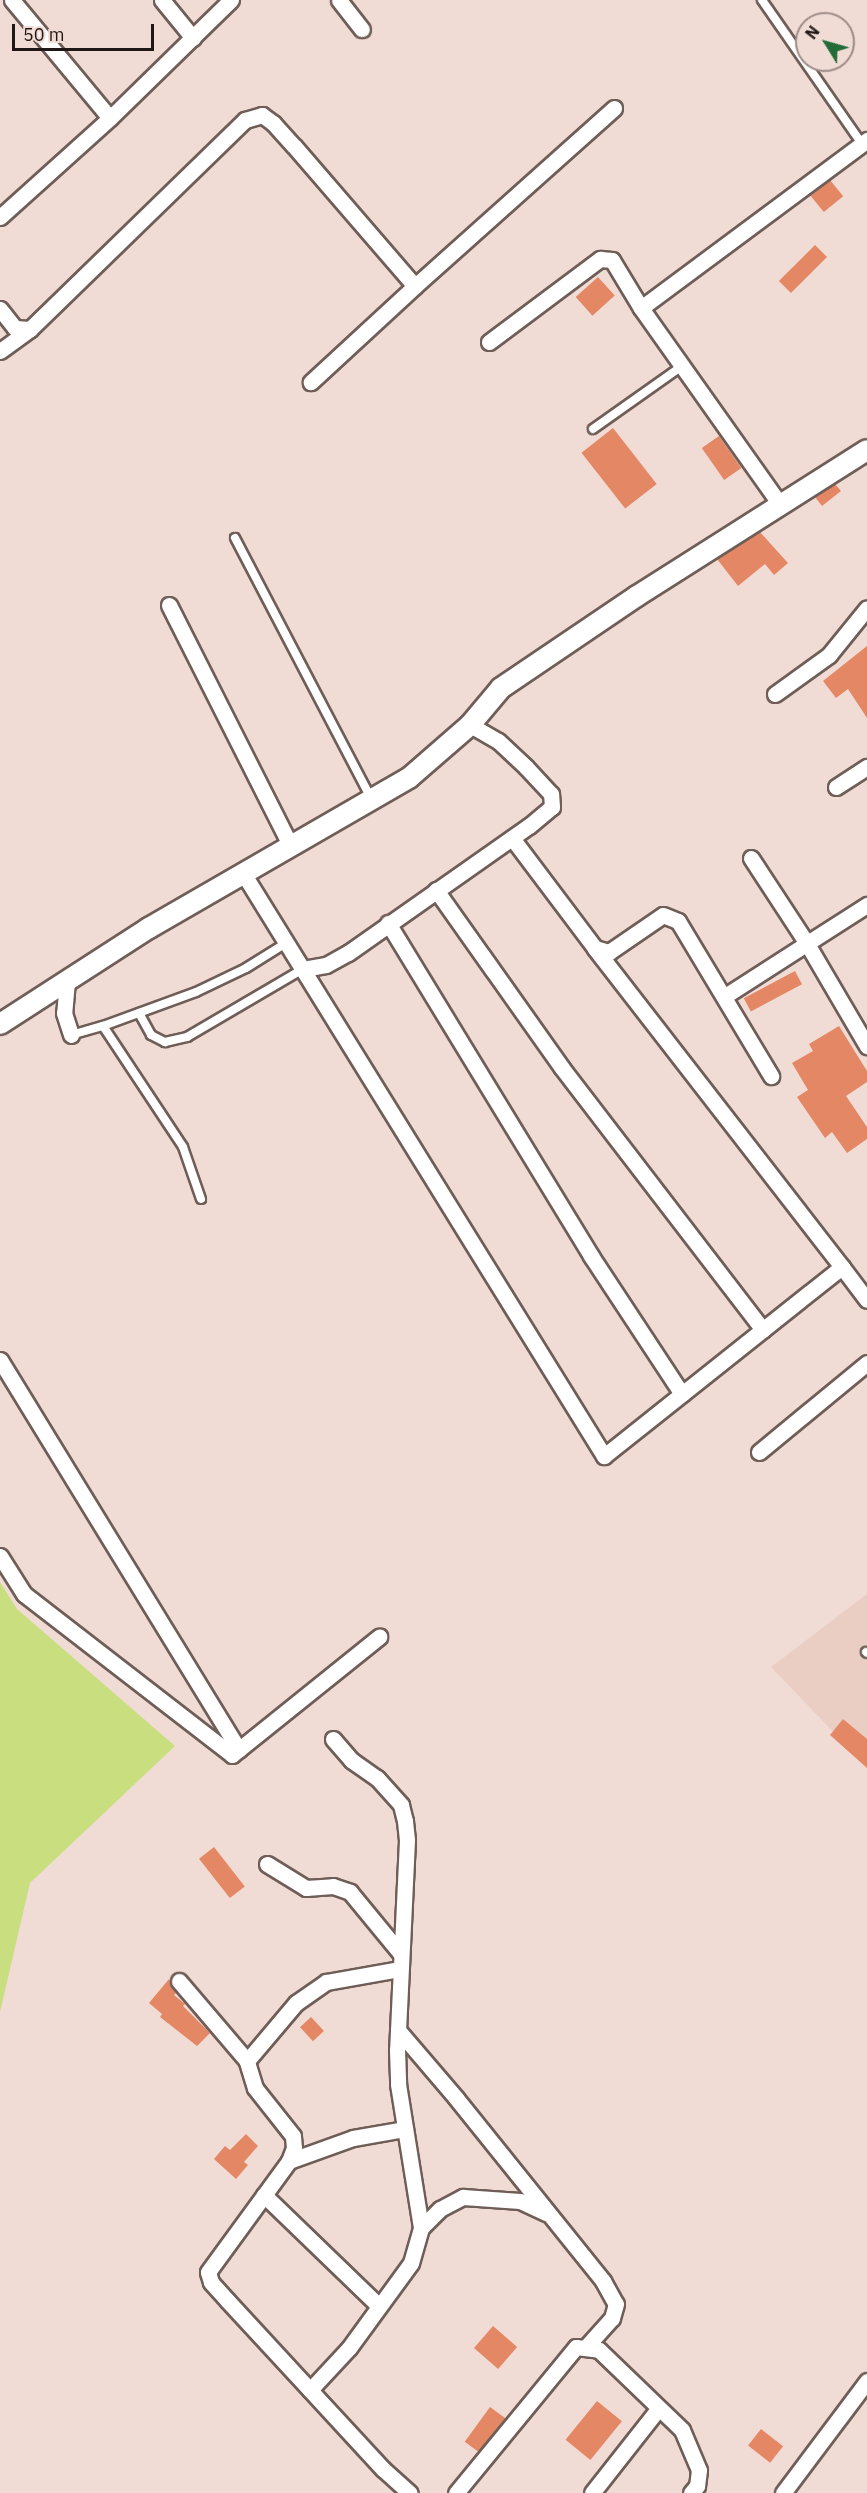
<!DOCTYPE html>
<html>
<head>
<meta charset="utf-8">
<style>
	body { margin:0 }
	#map { position:relative; width:867px; height:2493px; overflow:hidden; background:#f1dcd5; font-family:"IBM Plex Sans",sans-serif }
	div>[style] { position:absolute }
	[style*='--x'] { left:calc(var(--x)*1px); top:calc(var(--y)*1px); width:calc(var(--w)*1px); rotate:calc(var(--a)*1deg) }
	.built>* { inset:0; background:#eacec4 }
	.green>* { inset:0; background:#c8de7f }
	.building>* { inset:0; background:#e48765; transform-origin:0 0 }
	.roads { filter:drop-shadow(2px 0 #6f5e57) drop-shadow(-2px 0 #6f5e57) drop-shadow(0 2px #6f5e57) drop-shadow(0 -2px #6f5e57) }
	.service>* { height:8px; margin:-4px; padding:0 4px; transform-origin:4px; border-radius:4px; background:#fff }
	.minor>* { height:15px; margin:-7.5px; padding:0 7.5px; transform-origin:7.5px; border-radius:7.5px; background:#fff }
	.tertiary>* { height:20px; margin:-10px; padding:0 10px; transform-origin:10px; border-radius:10px; background:#fff }
	span { translate:-50% -50%; white-space:nowrap; text-align:center; line-height:1.15; -webkit-text-stroke:4.5px #f1dcd5; paint-order:stroke }
	.north { position:absolute; left:795px; top:12px; width:60px; height:60px; box-sizing:border-box; background:#f1dcd5; border:2px solid #9d8d88; border-radius:50%; rotate:307deg; font-size:16px; font-weight:700; line-height:24px; text-align:center; color:#1e1715 }
	.north::after { content:''; display:block; margin:auto; width:21px; height:27px; background:#246b37; clip-path:polygon(50% 0,100% 100%,50% 72%,0 100%) }
	.scale { position:absolute; left:12px; top:24px; width:142px; height:27px; box-sizing:border-box; border:3px solid #1e1715; border-top:0; padding-left:8px; font-size:18px; line-height:21px; white-space:nowrap; color:#1e1715; -webkit-text-stroke:4px #f1dcd5; paint-order:stroke }
</style>
</head>
<body>
<div id="map">
	<div class="built">
		<div style="clip-path:polygon(867px 1594px,867px 1767px,771px 1667px)"></div>
	</div>
	<div class="green">
		<div style="clip-path:polygon(0 1582px,17px 1609px,175px 1746px,30px 1883px,0 2012px)"></div>
	</div>
	<div class="building">
		<div style="left:830px;top:180px;width:21px;height:25px;rotate:51deg"></div>
		<div style="left:815px;top:245px;width:17px;height:51px;rotate:45deg"></div>
		<div style="left:598px;top:277px;width:25px;height:30px;rotate:48deg"></div>
		<div style="left:613px;top:428px;width:71px;height:40px;rotate:52deg"></div>
		<div style="left:719px;top:436px;width:39px;height:21px;rotate:55deg"></div>
		<div style="clip-path:polygon(835px 484px,841px 491px,822px 506px,815px 497px)"></div>
		<div style="clip-path:polygon(760px 532px,788px 563px,774px 575px,765px 564px,738px 586px,717px 559px)"></div>
		<div style="clip-path:polygon(867px 646px,867px 718px,848px 689px,836px 698px,823px 681px)"></div>
		<div style="left:795px;top:971px;width:15px;height:58px;rotate:62deg"></div>
		<div style="clip-path:polygon(839px 1026px,867px 1071px,867px 1082px,846px 1096px,867px 1127px,867px 1139px,847px 1153px,832px 1132px,825px 1138px,797px 1097px,808px 1090px,792px 1063px,813px 1051px,809px 1044px)"></div>
		<div style="clip-path:polygon(843px 1719px,867px 1739px,867px 1768px,830px 1735px)"></div>
		<div style="left:214px;top:1847px;width:50px;height:19px;rotate:52deg"></div>
		<div style="clip-path:polygon(169px 1979px,176px 1993px,174px 1995px,185px 2004px,183px 2006px,210px 2033px,197px 2046px,160px 2017px,162px 2014px,149px 2003px)"></div>
		<div style="left:311px;top:2017px;width:19px;height:15px;rotate:47deg"></div>
		<div style="clip-path:polygon(246px 2134px,258px 2146px,244px 2162px,248px 2165px,236px 2179px,214px 2159px,225px 2146px,230px 2150px)"></div>
		<div style="left:493px;top:2326px;width:32px;height:29px;rotate:41deg"></div>
		<div style="left:597px;top:2401px;width:32px;height:50px;rotate:39deg"></div>
		<div style="left:490px;top:2407px;width:19px;height:43px;rotate:36deg"></div>
		<div style="left:761px;top:2429px;width:28px;height:21px;rotate:38deg"></div>
	</div>
	<div class="roads">
		<div class="service">
			<div style="--x:762;--y:0;--w:175;--a:55.2"></div>
			<div style="--x:593;--y:429;--w:109;--a:-35.3"></div>
			<div style="--x:235;--y:538;--w:293;--a:62.4"></div>
			<div style="--x:139;--y:1013;--w:25;--a:61"></div>
			<div style="--x:151;--y:1035;--w:16;--a:27"></div>
			<div style="--x:165;--y:1042;--w:23;--a:-13"></div>
			<div style="--x:187;--y:1037;--w:134;--a:-30.4"></div>
			<div style="--x:103;--y:1026;--w:99;--a:-20.1"></div>
			<div style="--x:196;--y:992;--w:55;--a:-25.6"></div>
			<div style="--x:246;--y:968;--w:47;--a:-32"></div>
			<div style="--x:71;--y:1035;--w:33;--a:-16"></div>
			<div style="--x:103;--y:1026;--w:145;--a:56.5"></div>
			<div style="--x:183;--y:1147;--w:55;--a:70.9"></div>
			<div style="--x:866;--y:1652;--w:1;--a:45"></div>
		</div>
		<div class="minor">
			<div style="--x:12;--y:0;--w:153;--a:50.3"></div>
			<div style="--x:162;--y:0;--w:49;--a:50.8"></div>
			<div style="--x:339;--y:0;--w:37;--a:52"></div>
			<div style="--x:0;--y:217;--w:148;--a:-42"></div>
			<div style="--x:110;--y:118;--w:169;--a:-44.3"></div>
			<div style="--x:415;--y:286;--w:267;--a:-41.8"></div>
			<div style="--x:641;--y:308;--w:282;--a:-36.6"></div>
			<div style="--x:0;--y:309;--w:24;--a:52"></div>
			<div style="--x:15;--y:328;--w:15;--a:4"></div>
			<div style="--x:30;--y:329;--w:300;--a:-44.2"></div>
			<div style="--x:245;--y:120;--w:18;--a:-16"></div>
			<div style="--x:262;--y:115;--w:14;--a:36"></div>
			<div style="--x:273;--y:123;--w:31;--a:48"></div>
			<div style="--x:294;--y:146;--w:185;--a:49.2"></div>
			<div style="--x:415;--y:286;--w:142;--a:137.3"></div>
			<div style="--x:489;--y:342;--w:139;--a:-36.8"></div>
			<div style="--x:600;--y:259;--w:12;--a:5"></div>
			<div style="--x:612;--y:260;--w:56;--a:58.9"></div>
			<div style="--x:641;--y:308;--w:242;--a:54.7"></div>
			<div style="--x:0;--y:351;--w:37;--a:-36"></div>
			<div style="--x:169;--y:605;--w:270;--a:63.2"></div>
			<div style="--x:775;--y:694;--w:67;--a:-35.8"></div>
			<div style="--x:829;--y:655;--w:60;--a:-51"></div>
			<div style="--x:836;--y:787;--w:37;--a:-33"></div>
			<div style="--x:512;--y:838;--w:138;--a:53"></div>
			<div style="--x:595;--y:948;--w:15;--a:16"></div>
			<div style="--x:609;--y:952;--w:65;--a:-34.4"></div>
			<div style="--x:663;--y:915;--w:16;--a:22"></div>
			<div style="--x:678;--y:921;--w:181;--a:59"></div>
			<div style="--x:751;--y:858;--w:100;--a:56.8"></div>
			<div style="--x:806;--y:942;--w:121;--a:59.6"></div>
			<div style="--x:243;--y:873;--w:686;--a:58.23"></div>
			<div style="--x:604;--y:1456;--w:304;--a:-38.5"></div>
			<div style="--x:842;--y:1267;--w:403;--a:-127.8"></div>
			<div style="--x:436;--y:890;--w:218;--a:54.7"></div>
			<div style="--x:562;--y:1068;--w:330;--a:52.5"></div>
			<div style="--x:388;--y:923;--w:390;--a:58.6"></div>
			<div style="--x:591;--y:1256;--w:165;--a:56.6"></div>
			<div style="--x:303;--y:969;--w:23;--a:-10"></div>
			<div style="--x:326;--y:965;--w:25;--a:-29"></div>
			<div style="--x:348;--y:953;--w:221;--a:-35.1"></div>
			<div style="--x:529;--y:826;--w:30;--a:-40"></div>
			<div style="--x:552;--y:807;--w:13;--a:-94"></div>
			<div style="--x:551;--y:794;--w:37;--a:-133"></div>
			<div style="--x:526;--y:767;--w:38;--a:-137"></div>
			<div style="--x:498;--y:741;--w:32;--a:-150"></div>
			<div style="--x:67;--y:981;--w:32;--a:95"></div>
			<div style="--x:64;--y:1013;--w:23;--a:72"></div>
			<div style="--x:725;--y:996;--w:169;--a:-32.7"></div>
			<div style="--x:842;--y:1267;--w:41;--a:52.9"></div>
			<div style="--x:0;--y:1360;--w:457;--a:58.5"></div>
			<div style="--x:759;--y:1452;--w:140;--a:-39.5"></div>
			<div style="--x:0;--y:1556;--w:45;--a:57.7"></div>
			<div style="--x:24;--y:1594;--w:263;--a:37.7"></div>
			<div style="--x:232;--y:1755;--w:189;--a:-38.8"></div>
			<div style="--x:333;--y:1739;--w:28;--a:49"></div>
			<div style="--x:351;--y:1760;--w:32;--a:35"></div>
			<div style="--x:377;--y:1778;--w:36;--a:48"></div>
			<div style="--x:401;--y:1805;--w:16;--a:76"></div>
			<div style="--x:405;--y:1821;--w:19;--a:84"></div>
			<div style="--x:407;--y:1840;--w:210;--a:92.7"></div>
			<div style="--x:397;--y:2050;--w:34;--a:88"></div>
			<div style="--x:398;--y:2084;--w:146;--a:80.9"></div>
			<div style="--x:421;--y:2228;--w:36;--a:106"></div>
			<div style="--x:411;--y:2263;--w:105;--a:126.1"></div>
			<div style="--x:349;--y:2348;--w:57;--a:132.9"></div>
			<div style="--x:310;--y:2390;--w:108;--a:47.3"></div>
			<div style="--x:383;--y:2469;--w:36;--a:42"></div>
			<div style="--x:267;--y:1864;--w:46;--a:31.6"></div>
			<div style="--x:306;--y:1888;--w:27;--a:-4"></div>
			<div style="--x:333;--y:1886;--w:18;--a:19"></div>
			<div style="--x:350;--y:1892;--w:80;--a:50.6"></div>
			<div style="--x:179;--y:1981;--w:105;--a:49.6"></div>
			<div style="--x:398;--y:2030;--w:89;--a:49.5"></div>
			<div style="--x:456;--y:2098;--w:235;--a:51.2"></div>
			<div style="--x:603;--y:2281;--w:26;--a:61"></div>
			<div style="--x:616;--y:2304;--w:15;--a:106"></div>
			<div style="--x:612;--y:2318;--w:40;--a:132"></div>
			<div style="--x:289;--y:2161;--w:68;--a:-19.8"></div>
			<div style="--x:353;--y:2138;--w:53;--a:-9.8"></div>
			<div style="--x:264;--y:2195;--w:158;--a:44"></div>
			<div style="--x:421;--y:2228;--w:27;--a:-45"></div>
			<div style="--x:440;--y:2209;--w:26;--a:-28"></div>
			<div style="--x:463;--y:2197;--w:57;--a:4"></div>
			<div style="--x:520;--y:2201;--w:29;--a:25"></div>
			<div style="--x:310;--y:2390;--w:122;--a:-132.7"></div>
			<div style="--x:227;--y:2300;--w:24;--a:-132"></div>
			<div style="--x:211;--y:2282;--w:10;--a:-107"></div>
			<div style="--x:208;--y:2272;--w:137;--a:-53.9"></div>
			<div style="--x:289;--y:2161;--w:14;--a:-69"></div>
			<div style="--x:294;--y:2148;--w:12;--a:-95"></div>
			<div style="--x:293;--y:2136;--w:61;--a:-128.4"></div>
			<div style="--x:255;--y:2088;--w:28;--a:-107"></div>
			<div style="--x:247;--y:2061;--w:76;--a:-49.8"></div>
			<div style="--x:296;--y:2003;--w:37;--a:-35"></div>
			<div style="--x:326;--y:1982;--w:75;--a:-10"></div>
			<div style="--x:456;--y:2493;--w:189;--a:-50.6"></div>
			<div style="--x:576;--y:2347;--w:23;--a:7"></div>
			<div style="--x:599;--y:2350;--w:115;--a:43.9"></div>
			<div style="--x:682;--y:2430;--w:43;--a:67"></div>
			<div style="--x:699;--y:2470;--w:16;--a:97"></div>
			<div style="--x:697;--y:2486;--w:9;--a:131"></div>
			<div style="--x:592;--y:2493;--w:108;--a:-51.8"></div>
			<div style="--x:783;--y:2493;--w:140;--a:-53.1"></div>
		</div>
		<div class="tertiary">
			<div style="--x:0;--y:1024;--w:177;--a:-32.8"></div>
			<div style="--x:149;--y:928;--w:300;--a:-30"></div>
			<div style="--x:409;--y:778;--w:81;--a:-41"></div>
			<div style="--x:470;--y:725;--w:48;--a:-50"></div>
			<div style="--x:501;--y:688;--w:164;--a:-34.1"></div>
			<div style="--x:637;--y:596;--w:272;--a:-32.4"></div>
		</div>
	</div>
	<div class="north">N</div>
	<div class="scale">50 m</div>
</div>
</body>
</html>
